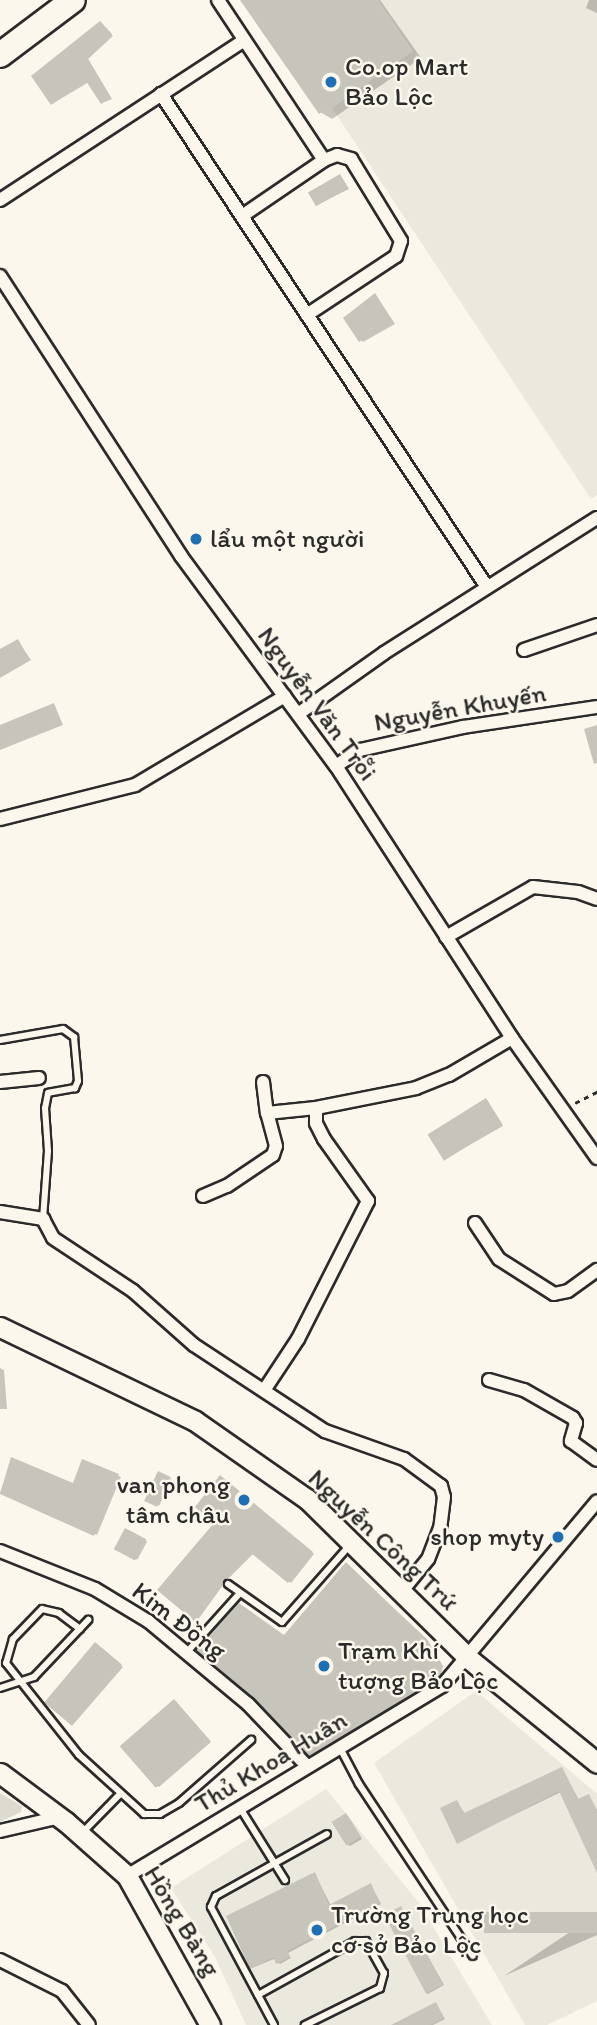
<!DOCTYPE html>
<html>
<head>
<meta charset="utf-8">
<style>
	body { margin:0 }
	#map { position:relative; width:597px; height:2025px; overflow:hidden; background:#fbf7ec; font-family:Itim,sans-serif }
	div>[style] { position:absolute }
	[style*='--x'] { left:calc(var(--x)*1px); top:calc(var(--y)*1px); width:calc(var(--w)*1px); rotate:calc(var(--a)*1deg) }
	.built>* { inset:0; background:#ebe8de }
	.green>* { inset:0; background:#dddad0 }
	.shadow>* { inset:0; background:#0003; transform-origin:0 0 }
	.building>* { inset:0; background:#c7c4bc; transform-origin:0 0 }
	.path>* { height:2.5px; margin-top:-1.25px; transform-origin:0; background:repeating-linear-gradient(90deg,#2b2b2b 0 5px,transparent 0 10px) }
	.roads { filter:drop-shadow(2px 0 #2b2b2b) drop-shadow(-2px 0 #2b2b2b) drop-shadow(0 2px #2b2b2b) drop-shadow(0 -2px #2b2b2b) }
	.lane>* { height:6px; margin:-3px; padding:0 3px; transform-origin:3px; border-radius:3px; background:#fbf7ec }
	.street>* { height:12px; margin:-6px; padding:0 6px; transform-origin:6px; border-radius:6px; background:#fbf7ec }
	.secondary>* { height:19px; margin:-9.5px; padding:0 9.5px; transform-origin:9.5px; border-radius:9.5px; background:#fbf7ec }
	.highway>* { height:24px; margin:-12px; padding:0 12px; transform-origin:12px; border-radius:12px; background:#fbf7ec }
	.dots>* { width:19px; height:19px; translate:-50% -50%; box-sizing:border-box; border:4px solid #fbf7ec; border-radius:50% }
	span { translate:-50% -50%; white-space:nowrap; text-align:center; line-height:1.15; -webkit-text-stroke:5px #fbf7ec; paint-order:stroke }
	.poi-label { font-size:26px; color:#2b2b2b }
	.left { translate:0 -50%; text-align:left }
	.right { translate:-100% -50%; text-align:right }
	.street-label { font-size:26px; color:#2b2b2b }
</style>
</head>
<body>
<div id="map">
	<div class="built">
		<div style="clip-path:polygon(378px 0,597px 0,597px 495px,591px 499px,332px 108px,413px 51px)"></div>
		<div style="clip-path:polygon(476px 1691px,597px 1794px,597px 2001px,547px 2025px,525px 2025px,374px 1763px)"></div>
		<div style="clip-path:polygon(326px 1789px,419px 1903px,492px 2025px,246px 2025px,215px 1957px,171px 1888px)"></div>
	</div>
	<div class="green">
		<div style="clip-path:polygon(0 1793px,22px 1806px,21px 1812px,0 1822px)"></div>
	</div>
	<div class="shadow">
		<div style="clip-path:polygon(242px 0,380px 0,421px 58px,332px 119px,320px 112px)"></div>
		<div style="clip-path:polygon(589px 0,597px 0,597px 13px,586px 8px)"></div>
		<div style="clip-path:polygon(102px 24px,113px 36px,88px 59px,112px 99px,102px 103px,89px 82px,52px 104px)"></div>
		<div style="clip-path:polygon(342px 178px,349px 189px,317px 205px)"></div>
		<div style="clip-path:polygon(375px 295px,395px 324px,363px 342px,345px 319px)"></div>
		<div style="clip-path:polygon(18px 641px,31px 660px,0 678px,0 651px)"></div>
		<div style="clip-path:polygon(54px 705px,63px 725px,0 750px,0 727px)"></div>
		<div style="clip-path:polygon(486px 1100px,503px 1126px,445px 1159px)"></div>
		<div style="clip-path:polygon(0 1368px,4px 1370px,7px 1409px,0 1409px)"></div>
		<div style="clip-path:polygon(12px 1459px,74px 1485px,83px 1462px,121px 1477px,97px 1535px,0 1493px)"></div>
		<div style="left:159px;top:1473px;width:14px;height:30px;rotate:25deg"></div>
		<div style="clip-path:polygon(223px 1479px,314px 1554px,291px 1583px,254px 1553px,226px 1581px,197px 1621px,160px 1590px,216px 1522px)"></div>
		<div style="left:126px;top:1530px;width:24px;height:21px;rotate:28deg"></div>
		<div style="clip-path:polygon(346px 1564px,427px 1639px,443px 1666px,437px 1689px,322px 1761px,255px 1697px,285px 1636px)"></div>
		<div style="clip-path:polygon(98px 1645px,123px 1667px,72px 1726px,70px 1724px)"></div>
		<div style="clip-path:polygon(176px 1703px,211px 1742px,159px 1787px,157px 1786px)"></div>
		<div style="clip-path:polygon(562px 1769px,579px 1800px,589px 1796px,597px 1810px,597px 1869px,561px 1792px,458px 1842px,457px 1802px,465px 1814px)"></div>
		<div style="clip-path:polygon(348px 1816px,362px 1839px,350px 1846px,348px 1845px)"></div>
		<div style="clip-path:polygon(315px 1874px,331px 1906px,371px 1885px,381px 1904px,288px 1953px,291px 1958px,280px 1964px,274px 1959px,252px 1968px)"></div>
		<div style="clip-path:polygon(401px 1908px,444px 1985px,428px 1994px,426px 1993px)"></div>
		<div style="clip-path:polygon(597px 1914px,597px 1935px,504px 1976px)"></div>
		<div style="clip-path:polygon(436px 2004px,445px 2019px,433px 2025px,395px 2025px)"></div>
	</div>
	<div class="building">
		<div style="clip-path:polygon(240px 0,374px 0,410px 51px,319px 114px)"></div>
		<div style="clip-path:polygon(100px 21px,112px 34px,87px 57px,111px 98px,101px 104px,86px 81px,51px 105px,31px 76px)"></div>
		<div style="left:340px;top:174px;width:16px;height:37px;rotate:60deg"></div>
		<div style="clip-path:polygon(375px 293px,394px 323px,359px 342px,343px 318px)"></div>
		<div style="clip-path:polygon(18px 639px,29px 659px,0 676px,0 649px)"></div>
		<div style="clip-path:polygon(54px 703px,62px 724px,0 749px,0 725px)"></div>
		<div style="clip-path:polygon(597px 725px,597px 763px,594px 764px,584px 729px)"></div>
		<div style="left:486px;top:1098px;width:31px;height:69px;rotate:58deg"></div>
		<div style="clip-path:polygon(11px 1457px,73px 1483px,82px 1459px,119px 1474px,94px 1536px,0 1494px)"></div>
		<div style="left:158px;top:1471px;width:14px;height:33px;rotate:25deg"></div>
		<div style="clip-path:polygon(220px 1475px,313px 1552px,288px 1583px,251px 1553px,224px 1580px,194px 1621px,157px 1590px,214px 1523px,195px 1507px)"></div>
		<div style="left:125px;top:1528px;width:24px;height:24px;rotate:28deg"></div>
		<div style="clip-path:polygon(346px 1562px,416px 1630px,432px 1658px,430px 1674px,425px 1683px,309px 1756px,254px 1698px,197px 1650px,239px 1603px,284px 1635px)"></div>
		<div style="left:95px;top:1642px;width:35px;height:79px;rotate:40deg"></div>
		<div style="left:174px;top:1699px;width:55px;height:72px;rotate:49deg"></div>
		<div style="clip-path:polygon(562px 1767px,578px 1799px,589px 1794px,597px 1811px,597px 1873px,559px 1791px,457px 1844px,440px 1808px,457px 1800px,464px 1813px)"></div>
		<div style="left:346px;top:1813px;width:28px;height:17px;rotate:58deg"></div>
		<div style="clip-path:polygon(315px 1872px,329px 1905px,371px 1883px,379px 1903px,287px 1951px,290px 1957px,276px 1964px,274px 1957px,250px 1969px,226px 1916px)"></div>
		<div style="left:401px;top:1906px;width:89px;height:19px;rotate:62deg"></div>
		<div style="left:597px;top:1912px;width:21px;height:113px;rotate:90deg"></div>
		<div style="clip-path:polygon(436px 2002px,444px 2018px,430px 2025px,391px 2025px)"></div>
	</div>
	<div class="path">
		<div style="--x:575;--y:1103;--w:25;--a:-27"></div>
	</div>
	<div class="roads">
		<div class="lane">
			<div style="--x:0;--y:1040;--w:64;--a:-9.9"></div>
			<div style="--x:63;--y:1029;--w:14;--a:36"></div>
			<div style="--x:74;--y:1037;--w:44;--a:84.8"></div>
			<div style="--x:78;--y:1081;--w:8;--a:113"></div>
			<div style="--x:75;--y:1088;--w:27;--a:170"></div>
			<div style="--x:48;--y:1093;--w:15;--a:101"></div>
			<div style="--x:45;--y:1108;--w:43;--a:86"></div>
			<div style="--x:48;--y:1151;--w:68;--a:94.2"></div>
			<div style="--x:228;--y:1584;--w:66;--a:35.1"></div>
			<div style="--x:282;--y:1622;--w:103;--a:-48.6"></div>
			<div style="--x:80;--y:1629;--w:26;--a:-143"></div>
			<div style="--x:59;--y:1613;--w:17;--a:-167"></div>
			<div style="--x:42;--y:1609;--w:42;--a:134"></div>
			<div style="--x:13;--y:1639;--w:25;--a:106"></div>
			<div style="--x:6;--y:1663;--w:117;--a:51.6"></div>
			<div style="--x:79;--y:1755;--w:88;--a:42.2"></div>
			<div style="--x:144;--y:1814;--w:16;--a:0"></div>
			<div style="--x:160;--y:1814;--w:22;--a:-30"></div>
			<div style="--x:179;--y:1803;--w:96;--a:-41.2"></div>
			<div style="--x:187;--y:1652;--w:78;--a:-48.1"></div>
			<div style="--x:0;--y:1688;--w:36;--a:-18"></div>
			<div style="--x:34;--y:1677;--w:79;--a:-46.5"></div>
			<div style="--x:340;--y:1748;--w:41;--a:62.2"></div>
			<div style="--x:359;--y:1784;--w:206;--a:56.5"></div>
			<div style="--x:240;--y:1808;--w:85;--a:58"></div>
			<div style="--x:82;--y:1833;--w:54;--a:-45.7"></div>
			<div style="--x:258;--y:1995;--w:111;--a:-29.1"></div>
			<div style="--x:355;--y:1941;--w:11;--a:0"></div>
			<div style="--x:366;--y:1941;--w:37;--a:61"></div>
			<div style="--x:384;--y:1973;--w:16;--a:105"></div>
			<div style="--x:380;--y:1988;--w:84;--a:153.7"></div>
			<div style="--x:274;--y:2025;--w:134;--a:-118.1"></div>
			<div style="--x:211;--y:1907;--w:12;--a:-66"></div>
			<div style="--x:216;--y:1896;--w:127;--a:-29.2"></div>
		</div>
		<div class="street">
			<div style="--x:218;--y:0;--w:192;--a:56.5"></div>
			<div style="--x:161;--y:94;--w:591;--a:56.53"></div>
			<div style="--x:0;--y:200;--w:290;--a:-33.2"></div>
			<div style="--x:242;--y:216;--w:99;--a:-34.3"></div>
			<div style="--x:324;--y:160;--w:14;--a:-21"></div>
			<div style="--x:337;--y:155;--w:15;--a:16"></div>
			<div style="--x:351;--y:159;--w:96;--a:58.6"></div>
			<div style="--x:401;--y:241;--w:16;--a:108"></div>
			<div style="--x:396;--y:256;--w:107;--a:146.5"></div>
			<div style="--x:0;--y:276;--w:333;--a:57.1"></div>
			<div style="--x:181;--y:556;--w:261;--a:53.6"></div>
			<div style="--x:336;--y:766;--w:324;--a:57.1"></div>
			<div style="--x:512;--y:1038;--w:147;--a:54.7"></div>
			<div style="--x:524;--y:650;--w:77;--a:-18.9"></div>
			<div style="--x:298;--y:714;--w:105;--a:-35.3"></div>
			<div style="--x:384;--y:653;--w:252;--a:-32.4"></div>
			<div style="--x:336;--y:766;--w:29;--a:-34"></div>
			<div style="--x:360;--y:750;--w:106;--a:-12.6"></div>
			<div style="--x:463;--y:727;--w:135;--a:-8.5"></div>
			<div style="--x:0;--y:819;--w:139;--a:-14.1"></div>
			<div style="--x:135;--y:785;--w:174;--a:-30.7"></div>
			<div style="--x:446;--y:937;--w:100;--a:-29.9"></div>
			<div style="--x:533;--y:887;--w:45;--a:6.3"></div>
			<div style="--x:578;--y:892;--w:20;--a:20"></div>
			<div style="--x:0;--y:1082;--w:39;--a:-6"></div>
			<div style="--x:263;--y:1082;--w:31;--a:83"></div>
			<div style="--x:267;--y:1113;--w:49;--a:-5.8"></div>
			<div style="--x:203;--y:1196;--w:26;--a:-23"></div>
			<div style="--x:227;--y:1186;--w:55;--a:-34"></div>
			<div style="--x:273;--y:1155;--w:9;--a:-72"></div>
			<div style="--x:276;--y:1146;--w:34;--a:-105"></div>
			<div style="--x:0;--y:1212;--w:44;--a:9.2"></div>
			<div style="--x:43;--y:1219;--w:21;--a:62"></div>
			<div style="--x:53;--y:1238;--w:96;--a:33.5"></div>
			<div style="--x:133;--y:1291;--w:81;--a:41.5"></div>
			<div style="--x:194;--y:1345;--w:157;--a:33.3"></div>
			<div style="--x:325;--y:1431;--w:84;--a:19.5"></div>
			<div style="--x:404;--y:1459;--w:46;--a:36.1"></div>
			<div style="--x:441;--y:1486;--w:11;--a:75"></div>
			<div style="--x:444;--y:1497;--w:31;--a:97"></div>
			<div style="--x:440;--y:1528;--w:33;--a:111"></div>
			<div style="--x:428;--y:1559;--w:41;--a:129.1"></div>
			<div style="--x:475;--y:1223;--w:43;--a:56.3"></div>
			<div style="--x:499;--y:1259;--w:65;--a:32.5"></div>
			<div style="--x:554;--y:1294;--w:14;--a:-12"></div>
			<div style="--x:568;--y:1291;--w:36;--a:-36"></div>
			<div style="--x:489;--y:1380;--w:36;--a:16"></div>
			<div style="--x:524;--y:1390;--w:56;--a:29.7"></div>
			<div style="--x:573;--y:1418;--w:6;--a:59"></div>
			<div style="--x:576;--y:1423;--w:19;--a:106"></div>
			<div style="--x:571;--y:1441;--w:32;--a:36"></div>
			<div style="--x:265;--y:1389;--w:60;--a:-56.6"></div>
			<div style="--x:298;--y:1339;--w:155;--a:-63.1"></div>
			<div style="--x:368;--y:1201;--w:76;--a:-125.4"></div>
			<div style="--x:324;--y:1139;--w:18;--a:-117"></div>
			<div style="--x:316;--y:1123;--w:15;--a:-90"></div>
			<div style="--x:316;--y:1108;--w:102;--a:-11.3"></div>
			<div style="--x:416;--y:1088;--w:35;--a:-22"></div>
			<div style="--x:449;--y:1075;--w:73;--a:-30.4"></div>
			<div style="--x:0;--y:1551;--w:102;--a:21.8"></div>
			<div style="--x:95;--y:1589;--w:62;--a:31.1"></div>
			<div style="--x:148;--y:1621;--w:130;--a:39.7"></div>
			<div style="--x:248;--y:1704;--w:84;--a:46.4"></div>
			<div style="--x:0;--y:1831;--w:62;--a:-13.1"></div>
			<div style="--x:127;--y:1876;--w:368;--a:-31.1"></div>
			<div style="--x:442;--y:1686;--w:241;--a:-50"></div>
			<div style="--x:0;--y:1960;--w:69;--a:26.6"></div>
			<div style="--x:62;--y:1991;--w:43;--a:51.5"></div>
		</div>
		<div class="secondary">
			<div style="--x:0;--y:1327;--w:216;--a:25.7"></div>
			<div style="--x:195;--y:1421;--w:136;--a:34.9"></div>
			<div style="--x:307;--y:1499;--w:226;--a:44.6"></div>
			<div style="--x:468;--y:1658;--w:166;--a:39.1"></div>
			<div style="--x:0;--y:1773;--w:82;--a:36.6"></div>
			<div style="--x:66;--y:1822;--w:81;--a:41.5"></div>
			<div style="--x:127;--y:1876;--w:171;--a:60.9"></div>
		</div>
		<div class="highway">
			<div style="--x:0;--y:55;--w:91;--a:-37"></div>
		</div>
	</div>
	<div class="dots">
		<div style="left:331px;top:82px;background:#1f6fb2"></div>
		<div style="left:196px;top:539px;background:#1f6fb2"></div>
		<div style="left:244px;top:1500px;background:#1f6fb2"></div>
		<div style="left:558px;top:1537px;background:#1f6fb2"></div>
		<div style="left:324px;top:1666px;background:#1f6fb2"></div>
		<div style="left:317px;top:1930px;background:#1f6fb2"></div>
	</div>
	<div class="poi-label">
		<span class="left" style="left:345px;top:82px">Co.op Mart<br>Bảo Lộc</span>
		<span class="left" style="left:210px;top:539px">lẩu một người</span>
		<span class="right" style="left:230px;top:1500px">van phong<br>tâm châu</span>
		<span class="right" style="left:544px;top:1537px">shop myty</span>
		<span class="left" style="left:338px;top:1666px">Trạm Khí<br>tượng Bảo Lộc</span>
		<span class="left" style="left:331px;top:1930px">Trường Trung học<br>cơ sở Bảo Lộc</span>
	</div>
	<div class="street-label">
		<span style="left:317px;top:704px;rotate:54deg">Nguyễn Văn Trỗi</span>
		<span style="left:460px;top:708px;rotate:-10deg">Nguyễn Khuyến</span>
		<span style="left:383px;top:1540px;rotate:43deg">Nguyễn Công Trứ</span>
		<span style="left:179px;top:1621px;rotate:37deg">Kim Đồng</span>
		<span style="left:271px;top:1762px;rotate:-31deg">Thủ Khoa Huân</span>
		<span style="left:182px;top:1921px;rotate:59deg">Hồng Bàng</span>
	</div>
</div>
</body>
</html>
